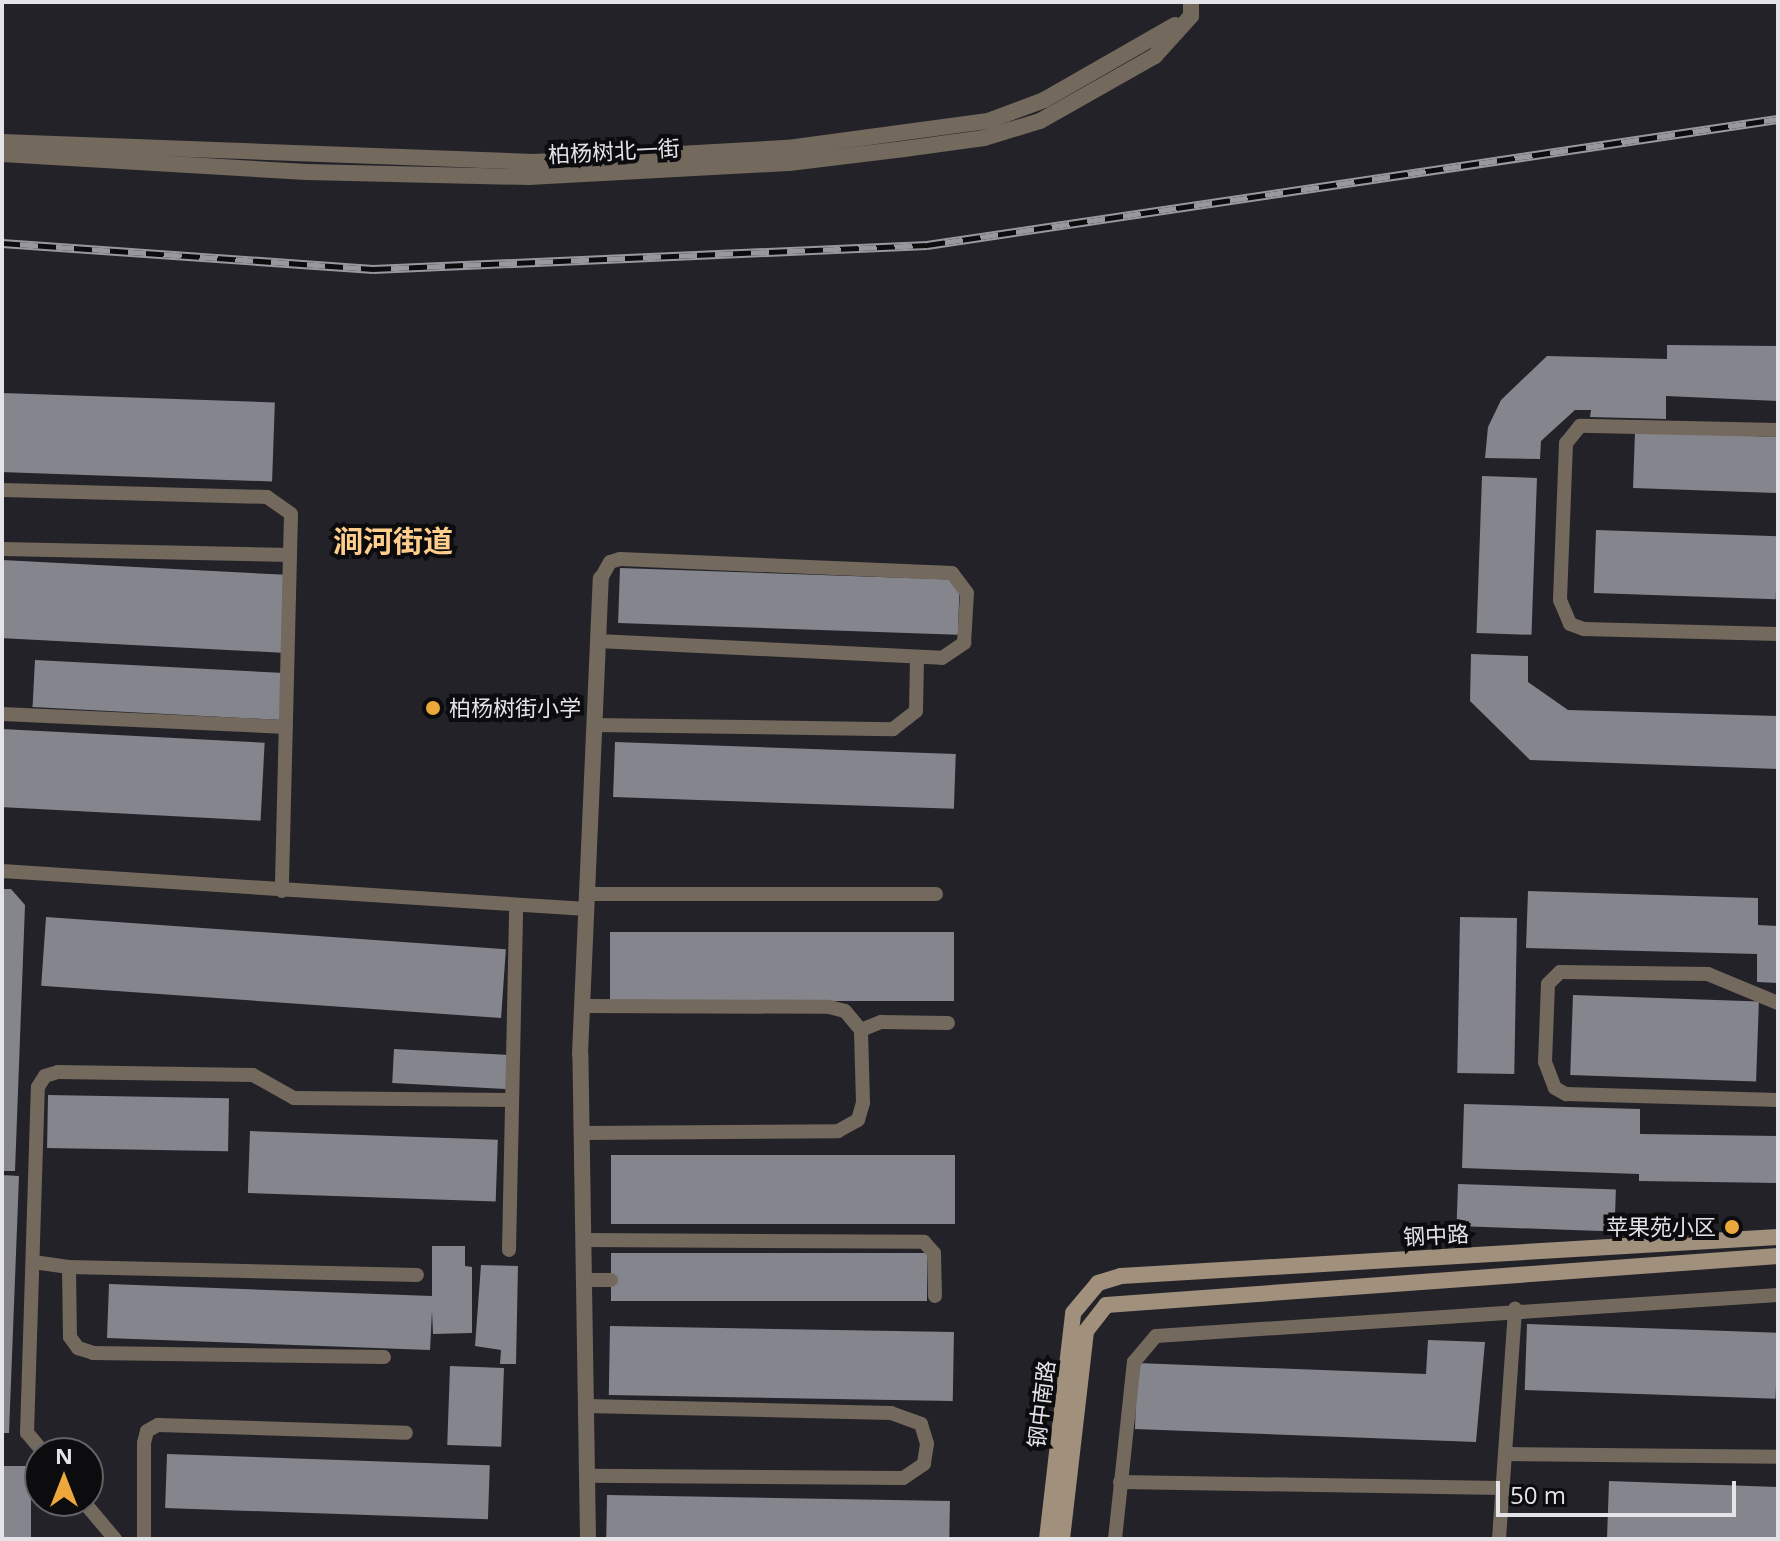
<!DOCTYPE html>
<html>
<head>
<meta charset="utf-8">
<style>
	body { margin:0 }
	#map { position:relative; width:1780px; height:1541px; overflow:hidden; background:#232229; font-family:"Open Sans","Noto Sans SC",sans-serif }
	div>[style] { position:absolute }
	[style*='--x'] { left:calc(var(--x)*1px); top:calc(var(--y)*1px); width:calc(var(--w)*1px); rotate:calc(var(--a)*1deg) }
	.building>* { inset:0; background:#85858d; transform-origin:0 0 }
	.lane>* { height:14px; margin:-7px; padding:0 7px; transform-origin:7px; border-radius:7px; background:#73695c }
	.street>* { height:16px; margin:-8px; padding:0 8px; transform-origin:8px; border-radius:8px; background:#73695c }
	.secondary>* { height:16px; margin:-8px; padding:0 8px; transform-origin:8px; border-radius:8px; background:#a0907c }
	.rail>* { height:9px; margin-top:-4.5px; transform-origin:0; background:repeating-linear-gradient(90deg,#0c0c0f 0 18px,#99989e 0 36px); box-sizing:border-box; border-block:2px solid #99989e }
	.dots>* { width:22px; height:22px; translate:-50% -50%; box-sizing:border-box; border:4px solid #0c0c0f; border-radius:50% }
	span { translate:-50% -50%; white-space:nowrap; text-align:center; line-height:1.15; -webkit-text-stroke:8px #0c0c0f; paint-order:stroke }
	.street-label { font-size:22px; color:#e4e3e8 }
	.poi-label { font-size:22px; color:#e4e3e8 }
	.left { translate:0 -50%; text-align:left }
	.right { translate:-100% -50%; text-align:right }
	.district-label { font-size:30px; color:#ffce8c; font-weight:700 }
	.frame { position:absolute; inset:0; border:4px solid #e4e3e8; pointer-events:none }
	.north { position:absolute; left:24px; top:1437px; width:80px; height:80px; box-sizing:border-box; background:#0c0c0f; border:2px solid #626266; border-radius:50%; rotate:0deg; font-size:22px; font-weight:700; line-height:32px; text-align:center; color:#e4e3e8 }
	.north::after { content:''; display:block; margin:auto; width:28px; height:36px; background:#eda83b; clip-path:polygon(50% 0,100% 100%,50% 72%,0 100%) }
	.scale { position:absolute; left:1496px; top:1481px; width:240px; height:36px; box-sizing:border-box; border:4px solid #e4e3e8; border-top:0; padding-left:10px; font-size:24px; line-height:28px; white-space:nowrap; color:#e4e3e8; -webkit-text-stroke:6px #0c0c0f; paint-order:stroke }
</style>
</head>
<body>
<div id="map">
	<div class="building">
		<div style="clip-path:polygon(1667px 345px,1778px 346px,1778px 401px,1666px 396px,1666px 419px,1590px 417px,1591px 410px,1575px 410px,1541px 441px,1540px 459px,1485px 458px,1488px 427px,1501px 400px,1547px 356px,1667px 359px)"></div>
		<div style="left:2px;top:393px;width:273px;height:79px;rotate:2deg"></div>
		<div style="left:1635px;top:432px;width:143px;height:56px;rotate:2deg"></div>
		<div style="left:1482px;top:476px;width:55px;height:157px;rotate:2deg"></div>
		<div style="left:1596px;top:530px;width:182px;height:63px;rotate:2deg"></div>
		<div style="left:2px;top:560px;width:284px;height:78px;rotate:3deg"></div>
		<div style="left:620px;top:568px;width:340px;height:55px;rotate:2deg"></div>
		<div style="clip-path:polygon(1471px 654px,1528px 656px,1528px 682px,1568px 710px,1778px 716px,1778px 769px,1530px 760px,1470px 701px)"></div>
		<div style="left:35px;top:660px;width:250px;height:47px;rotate:3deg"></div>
		<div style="left:2px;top:729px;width:263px;height:78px;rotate:3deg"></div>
		<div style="left:615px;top:742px;width:341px;height:55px;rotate:2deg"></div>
		<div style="clip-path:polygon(2px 889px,11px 889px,25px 905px,15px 1171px,2px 1171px)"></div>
		<div style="clip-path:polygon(1528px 891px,1758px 898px,1758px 925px,1778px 926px,1778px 983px,1757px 982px,1757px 954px,1526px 948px)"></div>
		<div style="left:46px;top:917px;width:461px;height:69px;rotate:4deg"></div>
		<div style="left:1460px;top:917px;width:57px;height:156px;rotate:1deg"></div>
		<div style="left:610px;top:932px;width:344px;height:69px"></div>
		<div style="left:1573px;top:995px;width:186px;height:80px;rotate:2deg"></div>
		<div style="left:394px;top:1049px;width:118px;height:34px;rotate:3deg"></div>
		<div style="left:48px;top:1095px;width:181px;height:53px;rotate:1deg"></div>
		<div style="clip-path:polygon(1464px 1104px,1640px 1109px,1640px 1134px,1778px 1136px,1778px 1183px,1639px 1181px,1639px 1174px,1462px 1168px)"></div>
		<div style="left:250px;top:1131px;width:248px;height:62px;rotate:2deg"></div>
		<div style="left:611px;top:1155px;width:344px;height:69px"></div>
		<div style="clip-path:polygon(2px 1175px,19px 1176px,9px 1433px,2px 1433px)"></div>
		<div style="left:1458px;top:1184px;width:158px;height:42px;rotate:2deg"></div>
		<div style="clip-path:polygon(432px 1246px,465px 1246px,465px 1266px,472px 1267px,472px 1333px,433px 1334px,432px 1311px,430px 1350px,107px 1338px,109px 1284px,432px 1296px)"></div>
		<div style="left:611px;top:1253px;width:316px;height:48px"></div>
		<div style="clip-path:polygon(481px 1265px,518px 1266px,516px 1364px,500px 1364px,501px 1350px,475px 1346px)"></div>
		<div style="left:1527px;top:1324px;width:251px;height:66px;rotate:2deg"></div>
		<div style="left:610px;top:1326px;width:344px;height:69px;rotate:1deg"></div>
		<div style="clip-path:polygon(1428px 1340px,1485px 1342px,1476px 1442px,1135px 1429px,1137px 1363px,1426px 1374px)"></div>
		<div style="left:450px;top:1366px;width:54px;height:79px;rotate:2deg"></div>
		<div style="left:167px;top:1454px;width:323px;height:54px;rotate:2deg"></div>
		<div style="left:2px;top:1466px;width:29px;height:73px"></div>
		<div style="left:1609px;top:1481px;width:169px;height:58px;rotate:2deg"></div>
		<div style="left:607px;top:1495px;width:343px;height:44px;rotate:1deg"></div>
	</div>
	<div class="lane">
		<div style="--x:1778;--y:430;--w:198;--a:-178.8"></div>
		<div style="--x:1580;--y:426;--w:22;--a:129"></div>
		<div style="--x:1566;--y:443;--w:157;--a:92.2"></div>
		<div style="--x:1560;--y:600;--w:26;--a:67"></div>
		<div style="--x:1570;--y:624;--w:15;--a:20"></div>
		<div style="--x:1584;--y:629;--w:194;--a:1.5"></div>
		<div style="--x:2;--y:490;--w:265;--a:1.5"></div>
		<div style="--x:267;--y:497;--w:29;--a:35"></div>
		<div style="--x:291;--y:514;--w:377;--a:91.4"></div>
		<div style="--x:2;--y:549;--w:288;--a:1.2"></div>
		<div style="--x:598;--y:641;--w:344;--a:2.8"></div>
		<div style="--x:942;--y:658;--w:27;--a:-34"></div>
		<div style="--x:964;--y:643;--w:50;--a:-86.6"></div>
		<div style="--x:967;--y:593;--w:25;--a:-127"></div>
		<div style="--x:952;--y:573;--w:332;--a:-177.6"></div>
		<div style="--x:620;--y:559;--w:10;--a:163"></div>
		<div style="--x:610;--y:562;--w:18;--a:119"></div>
		<div style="--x:2;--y:714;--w:284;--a:2.6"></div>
		<div style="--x:594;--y:725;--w:299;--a:0.8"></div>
		<div style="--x:893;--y:729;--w:29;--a:-38"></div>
		<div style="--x:916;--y:711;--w:53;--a:-88.9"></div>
		<div style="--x:2;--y:871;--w:586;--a:3.72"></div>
		<div style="--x:587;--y:894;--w:349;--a:0"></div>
		<div style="--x:1778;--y:1003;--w:76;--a:-157.5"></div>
		<div style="--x:1708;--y:974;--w:148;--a:-179.2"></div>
		<div style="--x:1560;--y:972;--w:17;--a:135"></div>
		<div style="--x:1548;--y:984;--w:78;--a:92.2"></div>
		<div style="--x:1545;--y:1062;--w:28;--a:69"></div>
		<div style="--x:1555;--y:1088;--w:13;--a:29"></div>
		<div style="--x:1566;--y:1094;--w:212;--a:1.6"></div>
		<div style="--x:583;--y:1006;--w:246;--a:0.2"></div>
		<div style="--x:829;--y:1007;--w:16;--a:14"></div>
		<div style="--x:845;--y:1011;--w:25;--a:50"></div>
		<div style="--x:582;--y:1133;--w:256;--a:-0.4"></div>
		<div style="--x:838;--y:1131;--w:23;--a:-29"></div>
		<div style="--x:858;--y:1120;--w:18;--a:-74"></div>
		<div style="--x:863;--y:1103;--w:73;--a:-91.6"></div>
		<div style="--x:861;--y:1030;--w:22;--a:-22"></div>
		<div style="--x:881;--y:1022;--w:67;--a:0.9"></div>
		<div style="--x:583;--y:1240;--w:341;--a:0.3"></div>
		<div style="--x:924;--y:1242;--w:15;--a:48"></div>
		<div style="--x:934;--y:1253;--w:43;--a:88.7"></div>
		<div style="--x:509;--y:1250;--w:345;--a:-88.8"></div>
		<div style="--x:33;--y:1262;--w:36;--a:8"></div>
		<div style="--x:69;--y:1267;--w:70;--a:89.2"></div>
		<div style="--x:70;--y:1337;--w:14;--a:54"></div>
		<div style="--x:78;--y:1348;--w:16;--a:18"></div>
		<div style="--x:93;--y:1353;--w:291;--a:0.8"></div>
		<div style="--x:69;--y:1267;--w:348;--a:1.3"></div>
		<div style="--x:584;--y:1280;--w:27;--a:0"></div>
		<div style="--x:586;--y:1406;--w:305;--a:1.3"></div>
		<div style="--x:891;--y:1413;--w:32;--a:20"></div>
		<div style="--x:921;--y:1424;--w:21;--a:73"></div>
		<div style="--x:927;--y:1444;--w:20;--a:99"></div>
		<div style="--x:924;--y:1464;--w:25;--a:146"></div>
		<div style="--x:903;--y:1478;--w:316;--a:-179.6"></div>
		<div style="--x:44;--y:1453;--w:26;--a:-130"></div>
		<div style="--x:27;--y:1433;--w:346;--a:-88.2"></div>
		<div style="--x:38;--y:1087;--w:13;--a:-58"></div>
		<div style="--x:45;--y:1076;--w:14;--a:-17"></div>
		<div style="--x:58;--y:1072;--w:195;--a:0.9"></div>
		<div style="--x:253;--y:1075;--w:47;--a:29.3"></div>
		<div style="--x:294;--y:1098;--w:218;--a:0.5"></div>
		<div style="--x:1505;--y:1454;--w:273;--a:0.6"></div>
		<div style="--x:1120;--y:1482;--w:382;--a:0.9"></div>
		<div style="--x:83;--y:1501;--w:50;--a:49.9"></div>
		<div style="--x:144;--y:1539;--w:96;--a:-90"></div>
		<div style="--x:144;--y:1443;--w:12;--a:-76"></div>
		<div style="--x:147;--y:1431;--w:13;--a:-29"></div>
		<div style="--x:158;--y:1425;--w:248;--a:1.8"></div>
		<div style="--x:1115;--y:1539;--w:178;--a:-83.9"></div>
		<div style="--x:1134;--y:1362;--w:34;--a:-50"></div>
		<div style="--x:1156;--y:1336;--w:623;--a:-3.77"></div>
		<div style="--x:1499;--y:1539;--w:231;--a:-86"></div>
	</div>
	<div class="street">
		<div style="--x:2;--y:142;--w:532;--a:2.15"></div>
		<div style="--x:534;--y:162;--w:254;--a:-3.2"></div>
		<div style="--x:788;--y:148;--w:202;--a:-7.7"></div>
		<div style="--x:988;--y:121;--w:60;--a:-20.6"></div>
		<div style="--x:1044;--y:100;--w:151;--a:-29.8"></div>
		<div style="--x:2;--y:154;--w:305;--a:3.4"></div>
		<div style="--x:306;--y:172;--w:223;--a:1.3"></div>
		<div style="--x:529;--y:177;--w:260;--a:-3.1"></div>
		<div style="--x:789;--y:163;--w:116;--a:-6.9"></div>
		<div style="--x:904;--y:149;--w:81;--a:-7.8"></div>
		<div style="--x:984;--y:138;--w:59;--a:-16.9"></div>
		<div style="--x:1040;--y:121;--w:132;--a:-29.5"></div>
		<div style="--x:1155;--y:56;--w:54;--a:-48"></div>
		<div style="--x:1191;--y:16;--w:14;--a:-90"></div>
		<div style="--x:588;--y:1539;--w:485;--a:-90.9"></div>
		<div style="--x:580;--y:1054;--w:476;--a:-87.5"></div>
	</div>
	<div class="secondary">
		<div style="--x:1047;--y:1539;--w:227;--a:-83.4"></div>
		<div style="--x:1073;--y:1313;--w:39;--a:-50"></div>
		<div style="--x:1098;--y:1283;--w:24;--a:-17"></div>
		<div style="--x:1121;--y:1276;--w:658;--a:-3.4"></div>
		<div style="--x:1062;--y:1539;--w:209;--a:-83.4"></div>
		<div style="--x:1086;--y:1331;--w:33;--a:-52"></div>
		<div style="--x:1106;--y:1305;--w:674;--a:-4.17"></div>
	</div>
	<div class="rail">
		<div style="--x:2;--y:243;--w:372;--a:4"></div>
		<div style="--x:373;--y:269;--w:555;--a:-2.48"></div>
		<div style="--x:927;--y:245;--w:860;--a:-8.42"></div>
	</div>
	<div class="dots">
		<div style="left:433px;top:708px;background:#eda83b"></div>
		<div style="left:1732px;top:1227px;background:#eda83b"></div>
	</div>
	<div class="street-label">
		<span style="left:614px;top:151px;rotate:-3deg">柏杨树北一街</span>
		<span style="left:1436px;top:1235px;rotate:-3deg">钢中路</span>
		<span style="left:1041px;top:1404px;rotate:-83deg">钢中南路</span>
	</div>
	<div class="poi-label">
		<span class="left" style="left:449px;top:708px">柏杨树街小学</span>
		<span class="right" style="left:1716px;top:1227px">苹果苑小区</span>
	</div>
	<div class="district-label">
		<span style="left:393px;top:541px">涧河街道</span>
	</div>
	<div class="frame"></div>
	<div class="north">N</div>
	<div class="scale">50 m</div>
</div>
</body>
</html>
